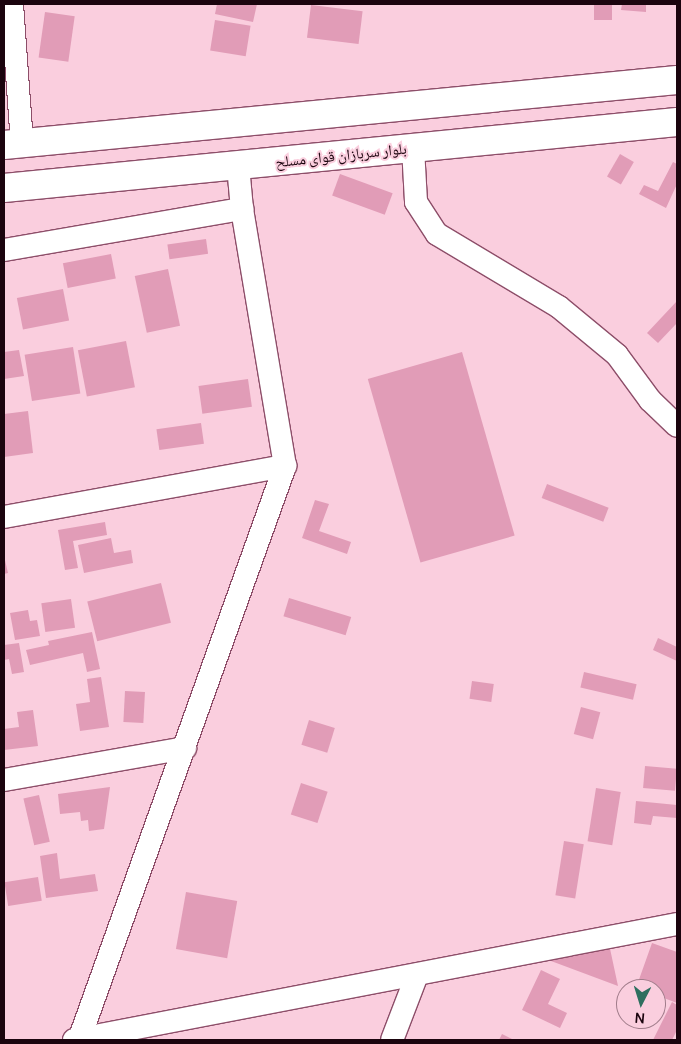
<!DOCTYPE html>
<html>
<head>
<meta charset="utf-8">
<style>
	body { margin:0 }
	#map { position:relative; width:681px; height:1044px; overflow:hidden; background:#facede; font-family:Manrope,"Noto Naskh Arabic",sans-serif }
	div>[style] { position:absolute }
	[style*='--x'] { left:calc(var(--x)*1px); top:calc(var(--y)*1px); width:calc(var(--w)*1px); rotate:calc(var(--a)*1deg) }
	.building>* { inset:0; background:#e19cb7; transform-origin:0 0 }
	.roads { filter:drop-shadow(1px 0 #8d4e69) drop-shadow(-1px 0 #8d4e69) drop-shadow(0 1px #8d4e69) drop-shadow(0 -1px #8d4e69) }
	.street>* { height:22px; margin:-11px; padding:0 11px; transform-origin:11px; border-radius:11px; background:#fff }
	.secondary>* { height:28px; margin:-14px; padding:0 14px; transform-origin:14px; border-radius:14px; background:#fff }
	span { translate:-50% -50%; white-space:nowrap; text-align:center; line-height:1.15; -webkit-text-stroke:4px #facede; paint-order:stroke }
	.street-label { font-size:15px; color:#1b040e }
	.frame { position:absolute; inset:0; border:5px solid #1b040e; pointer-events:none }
	.north { position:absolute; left:616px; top:979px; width:50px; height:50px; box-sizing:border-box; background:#facede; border:1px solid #a17d8b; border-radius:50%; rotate:185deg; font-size:14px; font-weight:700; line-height:20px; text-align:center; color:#1b040e }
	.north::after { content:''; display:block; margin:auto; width:18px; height:22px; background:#2e6f5f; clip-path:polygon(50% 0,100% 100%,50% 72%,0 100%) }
</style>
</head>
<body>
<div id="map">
	<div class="building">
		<div style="clip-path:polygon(217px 4px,257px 4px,253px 22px,215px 14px)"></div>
		<div style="left:594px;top:4px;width:18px;height:16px"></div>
		<div style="clip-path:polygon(622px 4px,646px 4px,646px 12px,621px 10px)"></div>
		<div style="left:311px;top:5px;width:52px;height:33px;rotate:7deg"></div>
		<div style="left:45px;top:12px;width:30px;height:46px;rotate:8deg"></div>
		<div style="left:215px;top:20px;width:36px;height:31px;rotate:9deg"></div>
		<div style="left:620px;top:154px;width:16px;height:26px;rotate:30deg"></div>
		<div style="clip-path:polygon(673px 162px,677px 164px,677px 184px,666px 208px,639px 194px,644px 185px,658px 191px)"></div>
		<div style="left:340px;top:174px;width:56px;height:23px;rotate:20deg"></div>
		<div style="left:206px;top:239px;width:15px;height:39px;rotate:82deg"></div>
		<div style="left:111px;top:254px;width:25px;height:49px;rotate:79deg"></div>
		<div style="left:168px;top:269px;width:58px;height:34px;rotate:78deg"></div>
		<div style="left:63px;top:289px;width:32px;height:47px;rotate:79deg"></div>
		<div style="clip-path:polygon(677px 301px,677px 323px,658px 343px,647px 333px)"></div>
		<div style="left:126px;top:341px;width:47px;height:49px;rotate:79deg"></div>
		<div style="left:73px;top:347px;width:47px;height:49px;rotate:81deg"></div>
		<div style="clip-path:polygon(19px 350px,24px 376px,4px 379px,4px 352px)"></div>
		<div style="left:462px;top:352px;width:191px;height:98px;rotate:74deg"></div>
		<div style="left:248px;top:379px;width:28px;height:50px;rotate:82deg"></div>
		<div style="clip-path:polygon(28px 411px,33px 453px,4px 457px,4px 414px)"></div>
		<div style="left:201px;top:423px;width:21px;height:45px;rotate:82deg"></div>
		<div style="left:547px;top:484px;width:66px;height:15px;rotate:21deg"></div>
		<div style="clip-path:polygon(315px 500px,329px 504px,319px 531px,351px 542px,347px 554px,302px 538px)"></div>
		<div style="clip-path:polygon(105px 522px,107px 535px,73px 541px,78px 568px,65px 570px,58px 530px)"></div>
		<div style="clip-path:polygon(111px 538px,114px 553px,131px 550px,133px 563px,84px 573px,78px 545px)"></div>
		<div style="clip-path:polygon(4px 556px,8px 573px,4px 574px)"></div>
		<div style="left:161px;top:583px;width:41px;height:76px;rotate:76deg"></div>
		<div style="left:289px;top:598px;width:65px;height:19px;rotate:17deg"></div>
		<div style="left:71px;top:599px;width:29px;height:30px;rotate:82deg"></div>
		<div style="clip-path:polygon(28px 610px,30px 621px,37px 620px,40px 636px,15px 640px,10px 613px)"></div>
		<div style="clip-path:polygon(92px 632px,100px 669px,87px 672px,83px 653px,30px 665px,26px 650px,49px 645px,48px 641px)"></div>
		<div style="clip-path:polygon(658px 638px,677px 647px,677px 661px,653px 650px)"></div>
		<div style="clip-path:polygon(19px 643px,24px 672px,12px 674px,9px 659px,4px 660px,4px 645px)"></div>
		<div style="left:584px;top:672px;width:54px;height:16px;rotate:13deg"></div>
		<div style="clip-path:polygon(101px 677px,109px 727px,80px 731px,76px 704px,90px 702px,87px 679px)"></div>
		<div style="left:472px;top:681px;width:22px;height:18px;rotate:8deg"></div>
		<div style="left:125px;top:691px;width:20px;height:31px;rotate:3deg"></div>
		<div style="left:581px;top:707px;width:20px;height:28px;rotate:15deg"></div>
		<div style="clip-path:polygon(33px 710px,38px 746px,4px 750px,4px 729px,19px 727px,17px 712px)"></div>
		<div style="left:309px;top:720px;width:27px;height:26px;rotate:17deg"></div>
		<div style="left:645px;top:766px;width:32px;height:22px;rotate:5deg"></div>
		<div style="left:301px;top:783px;width:28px;height:33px;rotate:18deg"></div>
		<div style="clip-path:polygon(110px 787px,104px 829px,89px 831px,88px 820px,81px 821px,80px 812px,60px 814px,58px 794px)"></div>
		<div style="left:596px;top:788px;width:25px;height:54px;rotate:9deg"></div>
		<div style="left:39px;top:795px;width:48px;height:16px;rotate:77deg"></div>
		<div style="clip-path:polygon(636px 801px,677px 805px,677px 818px,653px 816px,651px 825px,634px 823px)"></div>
		<div style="left:564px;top:841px;width:20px;height:55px;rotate:9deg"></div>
		<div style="clip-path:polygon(57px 853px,60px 879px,95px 874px,98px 891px,46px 898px,40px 856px)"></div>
		<div style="left:38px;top:877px;width:24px;height:34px;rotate:81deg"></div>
		<div style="left:186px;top:892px;width:52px;height:58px;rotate:10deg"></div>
		<div style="clip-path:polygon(652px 943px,677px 952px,677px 1003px,656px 995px,656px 989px,636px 988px)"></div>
		<div style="clip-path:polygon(609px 944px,618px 986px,543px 958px)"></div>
		<div style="clip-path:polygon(541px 970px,560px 979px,548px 1004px,567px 1013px,560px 1028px,522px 1010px)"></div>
		<div style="clip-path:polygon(672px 1002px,677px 1005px,677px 1030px,672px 1040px,653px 1040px)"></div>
		<div style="clip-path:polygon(502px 1034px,514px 1040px,499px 1040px)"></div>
	</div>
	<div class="roads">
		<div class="street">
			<div style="--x:12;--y:4;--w:139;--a:85.9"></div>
			<div style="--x:413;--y:148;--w:54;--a:86.8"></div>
			<div style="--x:416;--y:202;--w:38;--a:57"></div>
			<div style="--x:437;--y:234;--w:142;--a:30.9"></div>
			<div style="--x:559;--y:307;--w:75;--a:39.6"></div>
			<div style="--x:617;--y:355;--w:56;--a:53.7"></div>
			<div style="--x:650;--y:400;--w:37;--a:44"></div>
			<div style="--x:4;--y:250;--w:242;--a:-9.8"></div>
			<div style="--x:4;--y:517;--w:286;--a:-10.3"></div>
			<div style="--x:4;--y:780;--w:184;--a:-10"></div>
			<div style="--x:74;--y:1040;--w:614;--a:-10.89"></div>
			<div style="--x:79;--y:1040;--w:610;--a:-70.26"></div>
			<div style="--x:285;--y:466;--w:261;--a:-99.5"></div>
			<div style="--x:242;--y:209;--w:43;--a:-95.3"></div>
			<div style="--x:392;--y:1040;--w:70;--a:-69"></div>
		</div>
		<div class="secondary">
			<div style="--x:4;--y:145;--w:676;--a:-5.52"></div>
			<div style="--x:4;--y:188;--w:676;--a:-5.6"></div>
		</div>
	</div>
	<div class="street-label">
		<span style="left:341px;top:155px;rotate:-6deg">بلوار سربازان قوای مسلح</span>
	</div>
	<div class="frame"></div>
	<div class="north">N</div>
</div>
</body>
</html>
